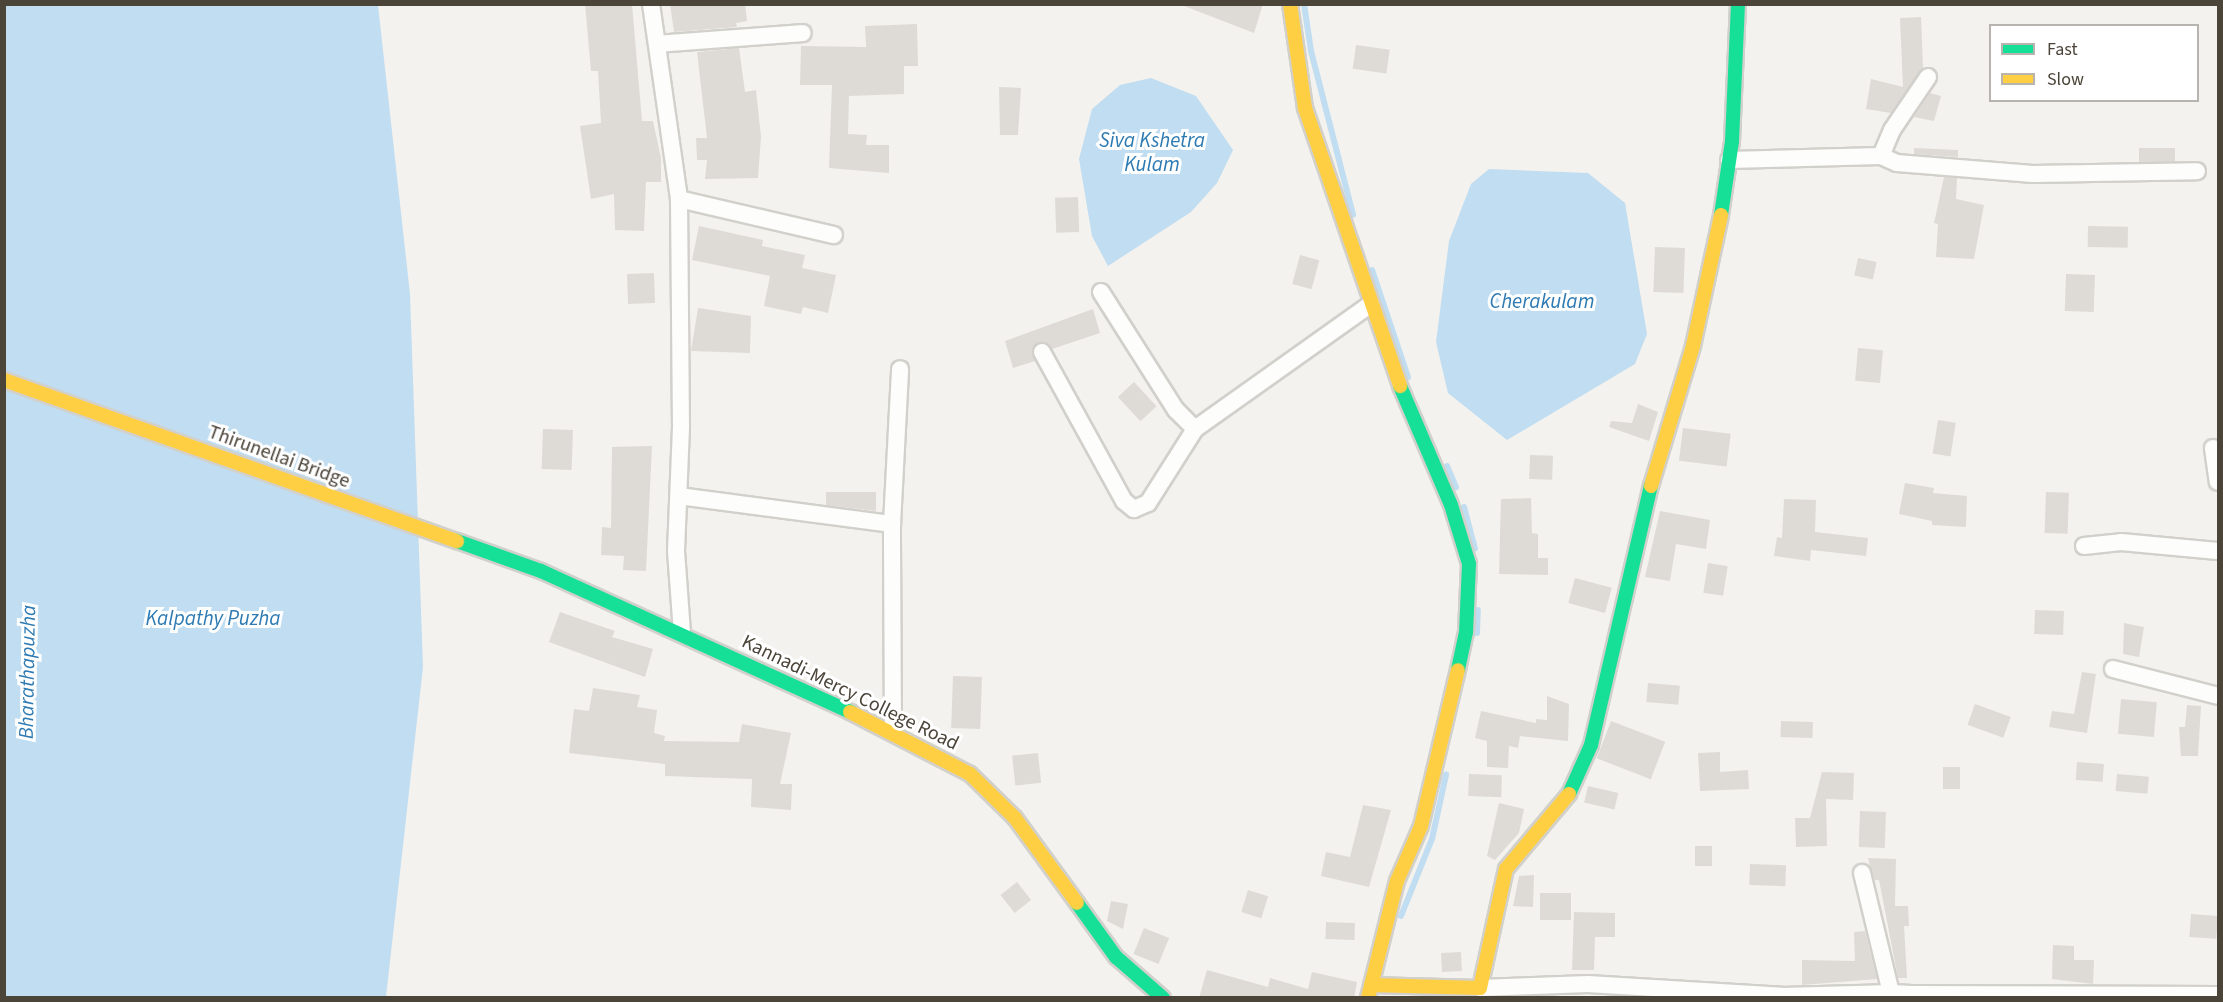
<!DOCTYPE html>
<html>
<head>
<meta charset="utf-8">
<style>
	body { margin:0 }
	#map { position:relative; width:2223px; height:1002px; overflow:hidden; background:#f4f2ee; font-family:"Source Sans 3",sans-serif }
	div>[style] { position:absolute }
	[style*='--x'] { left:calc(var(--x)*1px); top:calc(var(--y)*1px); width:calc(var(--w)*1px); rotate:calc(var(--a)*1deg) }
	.water>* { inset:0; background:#c0ddf1 }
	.stream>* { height:6px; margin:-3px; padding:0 3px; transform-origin:3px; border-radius:3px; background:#c0ddf1 }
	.building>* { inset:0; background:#dedbd6; transform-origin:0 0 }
	.roads { filter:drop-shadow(2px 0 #d2d0cb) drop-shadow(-2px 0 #d2d0cb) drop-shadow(0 2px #d2d0cb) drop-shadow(0 -2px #d2d0cb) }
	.street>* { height:16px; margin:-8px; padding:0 8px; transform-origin:8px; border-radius:8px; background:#fdfdfc }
	.fast>* { height:14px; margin:-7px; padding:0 7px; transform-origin:7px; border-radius:7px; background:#16e098 }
	.slow>* { height:14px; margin:-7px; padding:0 7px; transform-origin:7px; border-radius:7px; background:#ffcf43 }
	span { translate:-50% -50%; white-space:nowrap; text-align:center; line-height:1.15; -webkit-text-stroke:6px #fff; paint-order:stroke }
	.street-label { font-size:20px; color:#4b4439 }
	.water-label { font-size:21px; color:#2e7ab2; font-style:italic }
	.frame { position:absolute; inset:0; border:6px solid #4b4439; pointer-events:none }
	.legend { position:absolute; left:1989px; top:24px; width:210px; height:78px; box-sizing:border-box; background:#fff; border:2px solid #b7b4b0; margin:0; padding:8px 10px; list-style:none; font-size:18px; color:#4b4439 }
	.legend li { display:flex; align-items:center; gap:12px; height:30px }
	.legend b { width:30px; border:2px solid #b7b4b0 }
</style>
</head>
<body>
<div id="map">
	<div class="water">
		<div style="clip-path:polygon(5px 5px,378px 5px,410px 294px,423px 667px,386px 997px,5px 998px)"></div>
		<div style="clip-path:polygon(1151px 78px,1196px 96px,1233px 150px,1217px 183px,1191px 212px,1108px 266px,1092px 236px,1079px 159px,1092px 109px,1120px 85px)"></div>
		<div style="clip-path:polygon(1489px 169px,1588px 173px,1625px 203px,1647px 334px,1635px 364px,1507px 440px,1448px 393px,1436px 342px,1449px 241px,1471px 184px)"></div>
	</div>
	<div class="stream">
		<div style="--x:1304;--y:4;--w:48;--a:81.5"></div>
		<div style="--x:1311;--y:51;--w:169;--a:75.6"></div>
		<div style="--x:1372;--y:270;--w:113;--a:71.4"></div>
		<div style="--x:1447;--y:466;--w:23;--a:67"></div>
		<div style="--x:1464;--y:507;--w:43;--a:75.3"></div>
		<div style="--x:1477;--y:633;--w:23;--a:-88"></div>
		<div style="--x:1401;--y:916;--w:83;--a:-68.1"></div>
		<div style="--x:1432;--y:839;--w:66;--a:-77.7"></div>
	</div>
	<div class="building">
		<div style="clip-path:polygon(585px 4px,632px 4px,642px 121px,653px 121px,661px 158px,661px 182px,646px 182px,644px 231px,615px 230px,614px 194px,591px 199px,580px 126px,601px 123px,598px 71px,591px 71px)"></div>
		<div style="clip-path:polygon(670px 4px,745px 4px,747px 21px,736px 23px,737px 27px,674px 32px)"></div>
		<div style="clip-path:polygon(1179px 4px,1263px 4px,1254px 33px)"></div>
		<div style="clip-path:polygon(1921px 17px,1923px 68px,1891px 113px,1866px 109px,1871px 79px,1903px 87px,1900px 18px)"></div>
		<div style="clip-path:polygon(917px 24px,918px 66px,904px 66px,904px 94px,849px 96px,848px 134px,867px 135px,866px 145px,889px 145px,889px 173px,829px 168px,832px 85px,800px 85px,801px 46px,866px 47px,865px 26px)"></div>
		<div style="left:1356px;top:45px;width:34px;height:24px;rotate:8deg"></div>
		<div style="clip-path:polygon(739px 48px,745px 92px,756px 90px,761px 137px,758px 178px,705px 179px,707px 160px,697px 160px,696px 138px,707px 138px,697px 52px)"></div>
		<div style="clip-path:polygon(999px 87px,1021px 88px,1018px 135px,1000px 135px)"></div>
		<div style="clip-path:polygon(1930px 93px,1941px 96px,1934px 121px,1914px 117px)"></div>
		<div style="clip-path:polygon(1914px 148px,1958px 150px,1958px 157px,1914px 154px)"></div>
		<div style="left:2139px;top:148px;width:36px;height:14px"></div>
		<div style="clip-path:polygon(1944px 177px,1957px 178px,1956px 199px,1984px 205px,1974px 259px,1936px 257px,1938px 224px,1934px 223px)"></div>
		<div style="left:1078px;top:197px;width:35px;height:23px;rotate:88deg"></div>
		<div style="clip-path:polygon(699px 226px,763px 240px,762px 246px,805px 255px,802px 268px,836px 275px,828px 313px,803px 307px,801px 314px,764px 306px,770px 276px,692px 260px)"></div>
		<div style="left:2088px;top:226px;width:40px;height:21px;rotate:1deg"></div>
		<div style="left:1655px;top:247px;width:30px;height:45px;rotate:2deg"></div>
		<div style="left:1300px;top:255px;width:20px;height:30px;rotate:15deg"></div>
		<div style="left:1858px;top:258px;width:19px;height:18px;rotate:12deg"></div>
		<div style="left:654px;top:273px;width:30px;height:27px;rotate:88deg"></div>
		<div style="left:2066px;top:274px;width:29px;height:37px;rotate:2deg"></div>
		<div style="clip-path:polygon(698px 308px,751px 316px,750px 353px,691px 351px)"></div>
		<div style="clip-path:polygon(1093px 309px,1100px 333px,1052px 349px,1037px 343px,1032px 351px,1035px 361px,1013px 368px,1005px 341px)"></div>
		<div style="left:1858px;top:348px;width:25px;height:33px;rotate:5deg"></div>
		<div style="left:1134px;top:382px;width:33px;height:22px;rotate:47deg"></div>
		<div style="clip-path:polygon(1638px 404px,1658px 412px,1649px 441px,1609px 427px,1611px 421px,1632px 423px)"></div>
		<div style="left:1938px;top:420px;width:18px;height:34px;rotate:9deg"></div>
		<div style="left:1683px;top:428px;width:48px;height:33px;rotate:7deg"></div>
		<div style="left:543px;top:429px;width:30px;height:40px;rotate:2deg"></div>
		<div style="clip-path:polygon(652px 446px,646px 571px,623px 570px,624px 556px,601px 555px,602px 527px,611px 528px,612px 447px)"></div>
		<div style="left:1530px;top:455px;width:23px;height:24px;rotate:2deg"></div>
		<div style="clip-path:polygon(1905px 483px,1934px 488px,1933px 493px,1967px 496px,1966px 527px,1932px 525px,1932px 521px,1899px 514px)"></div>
		<div style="clip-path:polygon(826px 492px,876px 492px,876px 511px,826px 505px)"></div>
		<div style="left:2046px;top:492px;width:23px;height:41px;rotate:2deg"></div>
		<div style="clip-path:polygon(1531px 498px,1532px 533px,1538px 534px,1538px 558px,1548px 558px,1548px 575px,1499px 574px,1501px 499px)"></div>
		<div style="clip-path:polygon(1784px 499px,1816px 500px,1815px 532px,1868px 538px,1866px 556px,1811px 550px,1810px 561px,1774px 556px,1777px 537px,1782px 538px)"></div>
		<div style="clip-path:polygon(1660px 511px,1710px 520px,1706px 549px,1676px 544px,1670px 581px,1645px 577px)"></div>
		<div style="left:1708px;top:563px;width:20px;height:30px;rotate:9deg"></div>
		<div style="left:1575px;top:578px;width:38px;height:26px;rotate:15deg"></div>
		<div style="left:2035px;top:610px;width:29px;height:24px;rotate:2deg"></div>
		<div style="clip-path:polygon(560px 612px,615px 631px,612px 637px,653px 649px,645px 677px,549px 642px)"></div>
		<div style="clip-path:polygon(2124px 623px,2144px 627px,2139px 657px,2123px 654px)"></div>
		<div style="clip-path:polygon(2082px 672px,2096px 674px,2087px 733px,2049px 727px,2052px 711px,2074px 714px)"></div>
		<div style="left:953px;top:676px;width:29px;height:52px;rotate:2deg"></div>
		<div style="left:1648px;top:683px;width:32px;height:19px;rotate:5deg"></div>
		<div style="clip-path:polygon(593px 688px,640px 695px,637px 707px,657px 710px,654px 733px,665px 736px,664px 741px,739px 742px,742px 724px,791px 733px,780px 784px,792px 784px,791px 810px,751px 807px,752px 779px,665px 776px,665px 764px,569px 753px,574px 709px,589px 711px)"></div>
		<div style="clip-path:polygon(1547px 696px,1569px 704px,1568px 741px,1520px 736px,1518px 748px,1509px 746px,1508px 768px,1487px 767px,1487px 741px,1475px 738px,1481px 711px,1536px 723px,1536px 719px,1547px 720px)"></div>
		<div style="left:2121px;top:699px;width:36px;height:35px;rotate:5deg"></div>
		<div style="left:1975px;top:704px;width:38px;height:22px;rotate:20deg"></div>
		<div style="clip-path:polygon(2187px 705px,2201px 706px,2198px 756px,2181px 756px,2179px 727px,2185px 727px)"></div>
		<div style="left:1611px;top:721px;width:58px;height:40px;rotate:21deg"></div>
		<div style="left:1781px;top:721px;width:32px;height:16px;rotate:2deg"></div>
		<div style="clip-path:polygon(1720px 752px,1720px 772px,1748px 770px,1749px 789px,1700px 791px,1698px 753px)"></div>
		<div style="left:1038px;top:753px;width:30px;height:26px;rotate:84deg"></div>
		<div style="left:2077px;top:762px;width:27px;height:18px;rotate:4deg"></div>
		<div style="left:1943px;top:767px;width:17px;height:22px"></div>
		<div style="clip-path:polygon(1822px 772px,1854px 773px,1853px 800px,1826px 799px,1827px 846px,1796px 847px,1795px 818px,1810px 818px)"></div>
		<div style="left:1469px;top:774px;width:33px;height:22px;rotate:2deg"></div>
		<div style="left:2117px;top:774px;width:32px;height:17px;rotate:5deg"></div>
		<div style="left:1588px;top:786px;width:31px;height:17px;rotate:13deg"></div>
		<div style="clip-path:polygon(1499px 803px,1524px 809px,1519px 833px,1495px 860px,1487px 856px)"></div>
		<div style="clip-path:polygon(1363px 805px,1391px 810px,1369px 887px,1321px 876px,1326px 852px,1350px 857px)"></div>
		<div style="left:1860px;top:811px;width:26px;height:36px;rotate:2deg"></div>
		<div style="left:1695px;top:846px;width:17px;height:20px"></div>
		<div style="clip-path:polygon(1868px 858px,1896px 859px,1895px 906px,1908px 906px,1909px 926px,1904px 926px,1907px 978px,1898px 978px,1879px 880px,1874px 880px)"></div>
		<div style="left:1750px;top:864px;width:36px;height:21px;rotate:2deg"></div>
		<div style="clip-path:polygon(1534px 875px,1533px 907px,1513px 906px,1519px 876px)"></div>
		<div style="left:1017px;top:882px;width:23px;height:21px;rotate:52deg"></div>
		<div style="left:1248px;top:890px;width:21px;height:23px;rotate:17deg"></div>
		<div style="left:1571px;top:893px;width:27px;height:31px;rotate:90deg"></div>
		<div style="clip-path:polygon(1111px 901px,1128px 904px,1123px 929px,1107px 921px)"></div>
		<div style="clip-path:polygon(1574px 912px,1615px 913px,1615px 937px,1595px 937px,1594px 970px,1572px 970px)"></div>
		<div style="left:2191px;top:914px;width:27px;height:23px;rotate:4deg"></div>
		<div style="left:1326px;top:922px;width:29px;height:17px;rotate:2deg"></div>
		<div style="left:1144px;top:928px;width:27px;height:28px;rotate:22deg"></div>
		<div style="clip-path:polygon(1865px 931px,1877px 979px,1802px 985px,1802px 960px,1855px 961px,1854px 932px)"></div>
		<div style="clip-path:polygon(2053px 945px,2074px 946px,2074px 960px,2094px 960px,2093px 984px,2052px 979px)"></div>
		<div style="left:1461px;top:952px;width:19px;height:20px;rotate:87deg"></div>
		<div style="clip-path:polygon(1207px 970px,1268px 987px,1270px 978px,1308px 989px,1312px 972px,1357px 982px,1354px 998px,1199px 998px)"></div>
	</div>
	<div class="roads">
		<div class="street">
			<div style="--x:651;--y:4;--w:197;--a:81.8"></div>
			<div style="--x:679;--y:199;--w:228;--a:89.5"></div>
			<div style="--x:681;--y:427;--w:124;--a:92.3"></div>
			<div style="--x:676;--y:551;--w:81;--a:85.8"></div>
			<div style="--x:657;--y:44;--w:146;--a:-4.3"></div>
			<div style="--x:1881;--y:156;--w:28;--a:-67"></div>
			<div style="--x:1892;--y:130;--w:64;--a:-55.8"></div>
			<div style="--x:1729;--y:160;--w:152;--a:-1.5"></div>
			<div style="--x:1881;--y:156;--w:17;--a:24"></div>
			<div style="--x:1897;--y:163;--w:136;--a:4.6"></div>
			<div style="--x:2033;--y:174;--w:164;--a:-1"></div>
			<div style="--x:679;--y:199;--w:159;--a:13.1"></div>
			<div style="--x:1101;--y:292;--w:140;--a:57.6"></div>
			<div style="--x:1176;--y:410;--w:27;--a:45"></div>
			<div style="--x:1195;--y:429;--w:216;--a:-35.4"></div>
			<div style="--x:1042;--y:352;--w:170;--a:61.2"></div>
			<div style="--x:1124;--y:501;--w:13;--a:39"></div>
			<div style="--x:1134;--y:509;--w:15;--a:-23"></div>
			<div style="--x:1148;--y:503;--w:88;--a:-57.6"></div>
			<div style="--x:2213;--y:448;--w:34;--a:82"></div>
			<div style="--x:679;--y:496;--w:215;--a:7.5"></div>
			<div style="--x:2084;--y:546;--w:37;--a:-6"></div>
			<div style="--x:2121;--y:542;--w:97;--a:5.3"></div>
			<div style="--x:2113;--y:669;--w:108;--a:14.4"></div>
			<div style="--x:893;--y:732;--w:208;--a:-90.3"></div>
			<div style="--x:892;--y:524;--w:155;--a:-87"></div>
			<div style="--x:1862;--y:873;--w:123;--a:76.4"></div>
			<div style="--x:1480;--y:988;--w:108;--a:-2.1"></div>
			<div style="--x:1588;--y:984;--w:194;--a:3.5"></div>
			<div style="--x:1782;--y:996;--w:109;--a:-1.6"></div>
			<div style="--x:1891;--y:993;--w:21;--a:3"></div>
			<div style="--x:1912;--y:994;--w:4;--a:90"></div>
			<div style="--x:1912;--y:994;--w:306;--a:0.2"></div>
		</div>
		<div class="fast">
			<div style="--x:1721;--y:215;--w:75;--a:-81.5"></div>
			<div style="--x:1732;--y:141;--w:137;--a:-87.5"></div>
			<div style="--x:1400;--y:386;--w:129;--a:66.8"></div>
			<div style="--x:1451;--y:505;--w:62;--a:73"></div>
			<div style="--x:1469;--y:564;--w:68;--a:92.5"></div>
			<div style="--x:1466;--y:632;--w:39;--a:102"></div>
			<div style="--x:457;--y:541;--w:89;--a:19.7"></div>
			<div style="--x:541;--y:571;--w:340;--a:24.5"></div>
			<div style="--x:1569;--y:794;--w:54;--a:-65.8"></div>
			<div style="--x:1591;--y:745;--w:266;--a:-77"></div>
			<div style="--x:1077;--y:903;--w:67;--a:54.2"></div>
			<div style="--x:1116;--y:957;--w:62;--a:41.1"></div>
		</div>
		<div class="slow">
			<div style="--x:1290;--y:4;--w:105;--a:81.8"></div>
			<div style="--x:1305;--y:108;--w:294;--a:71.1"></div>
			<div style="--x:4;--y:380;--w:481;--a:19.6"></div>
			<div style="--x:1651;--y:486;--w:146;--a:-73.3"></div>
			<div style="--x:1693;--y:346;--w:134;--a:-77.9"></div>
			<div style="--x:850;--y:712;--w:135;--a:27.3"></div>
			<div style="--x:970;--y:774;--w:63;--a:44.4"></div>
			<div style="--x:1015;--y:818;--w:105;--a:53.9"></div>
			<div style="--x:1371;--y:985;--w:109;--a:1.6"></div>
			<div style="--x:1480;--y:988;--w:122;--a:-77.7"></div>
			<div style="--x:1506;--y:869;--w:98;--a:-50"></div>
			<div style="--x:1368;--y:998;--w:121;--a:-76.1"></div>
			<div style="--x:1397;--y:881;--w:60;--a:-66.4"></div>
			<div style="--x:1421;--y:826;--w:160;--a:-76.7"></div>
		</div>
	</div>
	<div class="street-label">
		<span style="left:279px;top:457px;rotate:20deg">Thirunellai Bridge</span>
		<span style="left:850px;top:693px;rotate:26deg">Kannadi-Mercy College Road</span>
	</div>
	<div class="water-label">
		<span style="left:1152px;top:152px">Siva Kshetra<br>Kulam</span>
		<span style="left:1542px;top:301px">Cherakulam</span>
		<span style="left:213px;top:618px">Kalpathy Puzha</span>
		<span style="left:27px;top:672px;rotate:-89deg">Bharathapuzha</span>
	</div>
	<div class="frame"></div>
	<ul class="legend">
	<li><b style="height:8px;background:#16e098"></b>Fast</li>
	<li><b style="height:8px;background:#ffcf43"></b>Slow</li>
	</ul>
</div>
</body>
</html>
